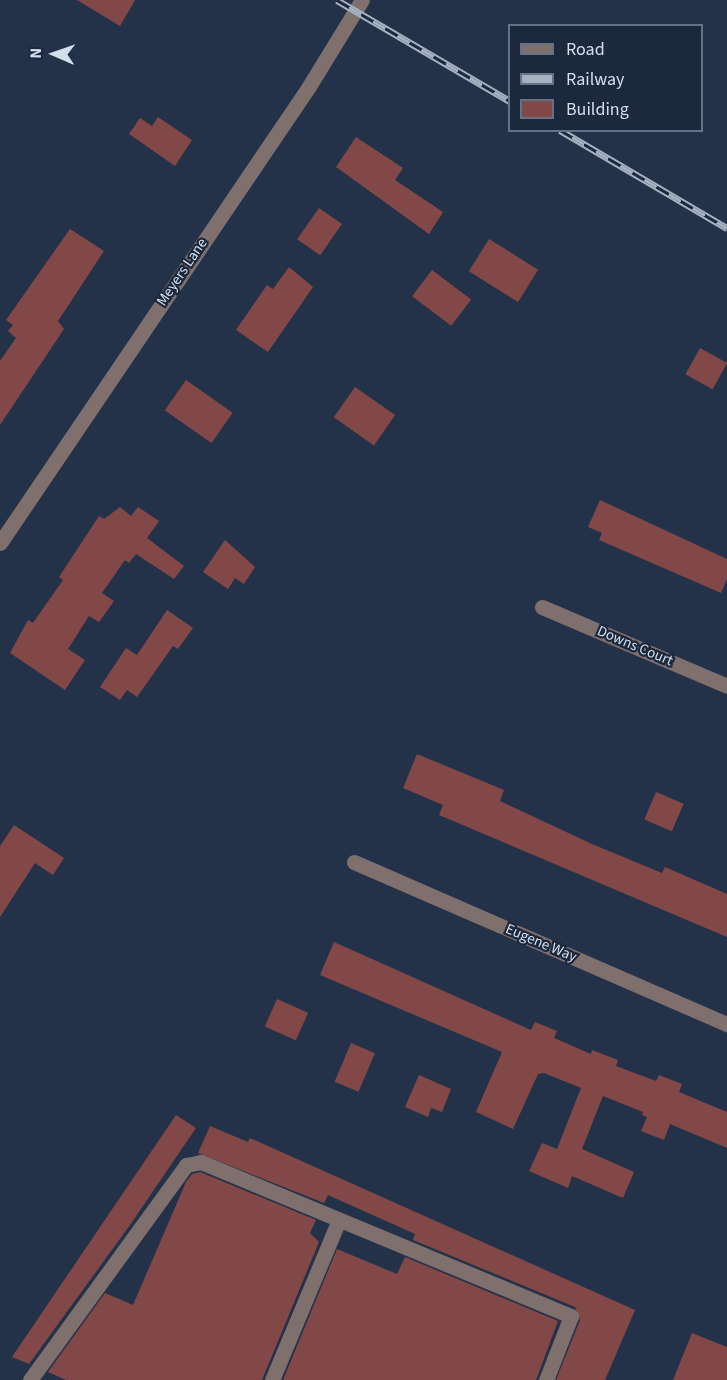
<!DOCTYPE html>
<html>
<head>
<meta charset="utf-8">
<style>
	body { margin:0 }
	#map { position:relative; width:727px; height:1380px; overflow:hidden; background:#243249; font-family:"Source Sans 3",sans-serif }
	div>[style] { position:absolute }
	[style*='--x'] { left:calc(var(--x)*1px); top:calc(var(--y)*1px); width:calc(var(--w)*1px); rotate:calc(var(--a)*1deg) }
	.building>* { inset:0; background:#824847; transform-origin:0 0 }
	.minor>* { height:15px; margin:-7.5px; padding:0 7.5px; transform-origin:7.5px; border-radius:7.5px; background:#7f6f6d }
	.rail>* { height:7px; margin-top:-3.5px; transform-origin:0; background:repeating-linear-gradient(90deg,#1b283e 0 14px,#a5b0c1 0 28px); box-sizing:border-box; border-block:2px solid #a5b0c1 }
	span { translate:-50% -50%; white-space:nowrap; text-align:center; line-height:1.15; -webkit-text-stroke:4.5px #1b283e; paint-order:stroke }
	.street-label { font-size:15px; color:#d5deed }
	.legend { position:absolute; left:508px; top:24px; width:195px; height:108px; box-sizing:border-box; background:#1b283e; border:2px solid #657184; margin:0; padding:8px 10px; list-style:none; font-size:18px; color:#d5deed }
	.legend li { display:flex; align-items:center; gap:12px; height:30px }
	.legend b { width:30px; border:2px solid #657184 }
	.north { position:absolute; left:24px; top:24px; width:60px; height:60px; -webkit-text-stroke:4px #1b283e; paint-order:stroke; rotate:272deg; font-size:16px; font-weight:700; line-height:24px; text-align:center; color:#d5deed }
	.north::after { content:''; display:block; margin:auto; width:21px; height:27px; background:#d5deed; clip-path:polygon(50% 0,100% 100%,50% 72%,0 100%) }
</style>
</head>
<body>
<div id="map">
	<div class="building">
		<div style="clip-path:polygon(77px 0,135px 0,120px 26px)"></div>
		<div style="clip-path:polygon(158px 117px,192px 140px,175px 166px,129px 134px,140px 118px,152px 126px)"></div>
		<div style="clip-path:polygon(356px 137px,403px 168px,395px 180px,443px 212px,429px 234px,336px 167px)"></div>
		<div style="left:319px;top:208px;width:28px;height:38px;rotate:35deg"></div>
		<div style="clip-path:polygon(70px 229px,104px 251px,58px 321px,64px 329px,0 425px,0 361px,16px 338px,8px 331px,13px 325px,6px 320px)"></div>
		<div style="left:489px;top:239px;width:58px;height:38px;rotate:32deg"></div>
		<div style="clip-path:polygon(289px 267px,313px 287px,268px 352px,236px 330px,267px 285px,273px 289px)"></div>
		<div style="left:432px;top:270px;width:49px;height:33px;rotate:37deg"></div>
		<div style="left:700px;top:348px;width:31px;height:30px;rotate:29deg"></div>
		<div style="left:186px;top:380px;width:57px;height:37px;rotate:35deg"></div>
		<div style="left:355px;top:387px;width:49px;height:37px;rotate:35deg"></div>
		<div style="clip-path:polygon(600px 500px,727px 559px,727px 579px,721px 593px,599px 540px,602px 533px,588px 527px)"></div>
		<div style="clip-path:polygon(120px 507px,131px 516px,138px 507px,159px 521px,147px 538px,184px 566px,174px 579px,136px 554px,129px 563px,125px 560px,102px 593px,114px 601px,99px 622px,89px 616px,68px 649px,85px 660px,65px 690px,10px 653px,28px 620px,33px 623px,63px 580px,59px 577px,99px 516px,104px 519px)"></div>
		<div style="clip-path:polygon(225px 540px,255px 567px,244px 584px,235px 578px,228px 589px,203px 572px)"></div>
		<div style="clip-path:polygon(167px 610px,193px 628px,178px 649px,173px 646px,137px 697px,127px 690px,120px 700px,100px 687px,126px 648px,137px 655px)"></div>
		<div style="clip-path:polygon(417px 754px,504px 790px,500px 801px,592px 844px,662px 873px,665px 867px,727px 894px,727px 937px,439px 815px,443px 805px,403px 788px)"></div>
		<div style="left:656px;top:792px;width:30px;height:30px;rotate:23deg"></div>
		<div style="clip-path:polygon(14px 825px,64px 858px,53px 875px,35px 863px,0 917px,0 846px)"></div>
		<div style="clip-path:polygon(334px 942px,531px 1030px,535px 1022px,557px 1031px,554px 1038px,591px 1054px,592px 1050px,618px 1060px,616px 1066px,656px 1081px,659px 1075px,682px 1084px,679px 1092px,727px 1112px,727px 1148px,670px 1124px,664px 1140px,641px 1131px,647px 1117px,642px 1115px,643px 1112px,603px 1096px,582px 1149px,634px 1172px,623px 1198px,572px 1176px,568px 1188px,529px 1171px,542px 1143px,557px 1149px,581px 1088px,544px 1073px,538px 1074px,513px 1129px,476px 1112px,502px 1052px,320px 975px)"></div>
		<div style="left:277px;top:999px;width:34px;height:30px;rotate:24deg"></div>
		<div style="left:351px;top:1043px;width:26px;height:42px;rotate:23deg"></div>
		<div style="clip-path:polygon(419px 1075px,451px 1089px,442px 1112px,431px 1108px,428px 1117px,405px 1107px)"></div>
		<div style="clip-path:polygon(176px 1115px,196px 1128px,130px 1225px,29px 1364px,12px 1357px)"></div>
		<div style="clip-path:polygon(210px 1126px,248px 1142px,250px 1138px,635px 1310px,605px 1380px,556px 1380px,580px 1320px,575px 1307px,413px 1240px,415px 1234px,328px 1195px,324px 1203px,198px 1153px)"></div>
		<div style="clip-path:polygon(200px 1172px,316px 1220px,310px 1233px,319px 1242px,262px 1380px,66px 1380px,48px 1372px,105px 1293px,133px 1305px,186px 1182px,192px 1174px)"></div>
		<div style="clip-path:polygon(337px 1249px,397px 1274px,405px 1257px,558px 1321px,536px 1380px,283px 1380px)"></div>
		<div style="clip-path:polygon(692px 1333px,727px 1347px,727px 1380px,673px 1380px)"></div>
	</div>
	<div class="minor">
		<div style="--x:0;--y:543;--w:549;--a:-55.91"></div>
		<div style="--x:308;--y:88;--w:103;--a:-58.5"></div>
		<div style="--x:542;--y:607;--w:201;--a:23.1"></div>
		<div style="--x:354;--y:862;--w:407;--a:23.5"></div>
		<div style="--x:30;--y:1380;--w:266;--a:-54"></div>
		<div style="--x:186;--y:1165;--w:15;--a:-11"></div>
		<div style="--x:201;--y:1162;--w:401;--a:22.6"></div>
		<div style="--x:571;--y:1316;--w:69;--a:111.3"></div>
		<div style="--x:272;--y:1380;--w:171;--a:-67.3"></div>
	</div>
	<div class="rail">
		<div style="--x:337;--y:0;--w:200;--a:30.3"></div>
		<div style="--x:560;--y:130;--w:194;--a:30.4"></div>
	</div>
	<div class="street-label">
		<span style="left:182px;top:272px;rotate:-56deg">Meyers Lane</span>
		<span style="left:635px;top:646px;rotate:23deg">Downs Court</span>
		<span style="left:541px;top:943px;rotate:23deg">Eugene Way</span>
	</div>
	<ul class="legend">
	<li><b style="height:8px;background:#7f6f6d"></b>Road</li>
	<li><b style="height:8px;background:#a5b0c1"></b>Railway</li>
	<li><b style="height:16px;background:#824847"></b>Building</li>
	</ul>
	<div class="north">N</div>
</div>
</body>
</html>
